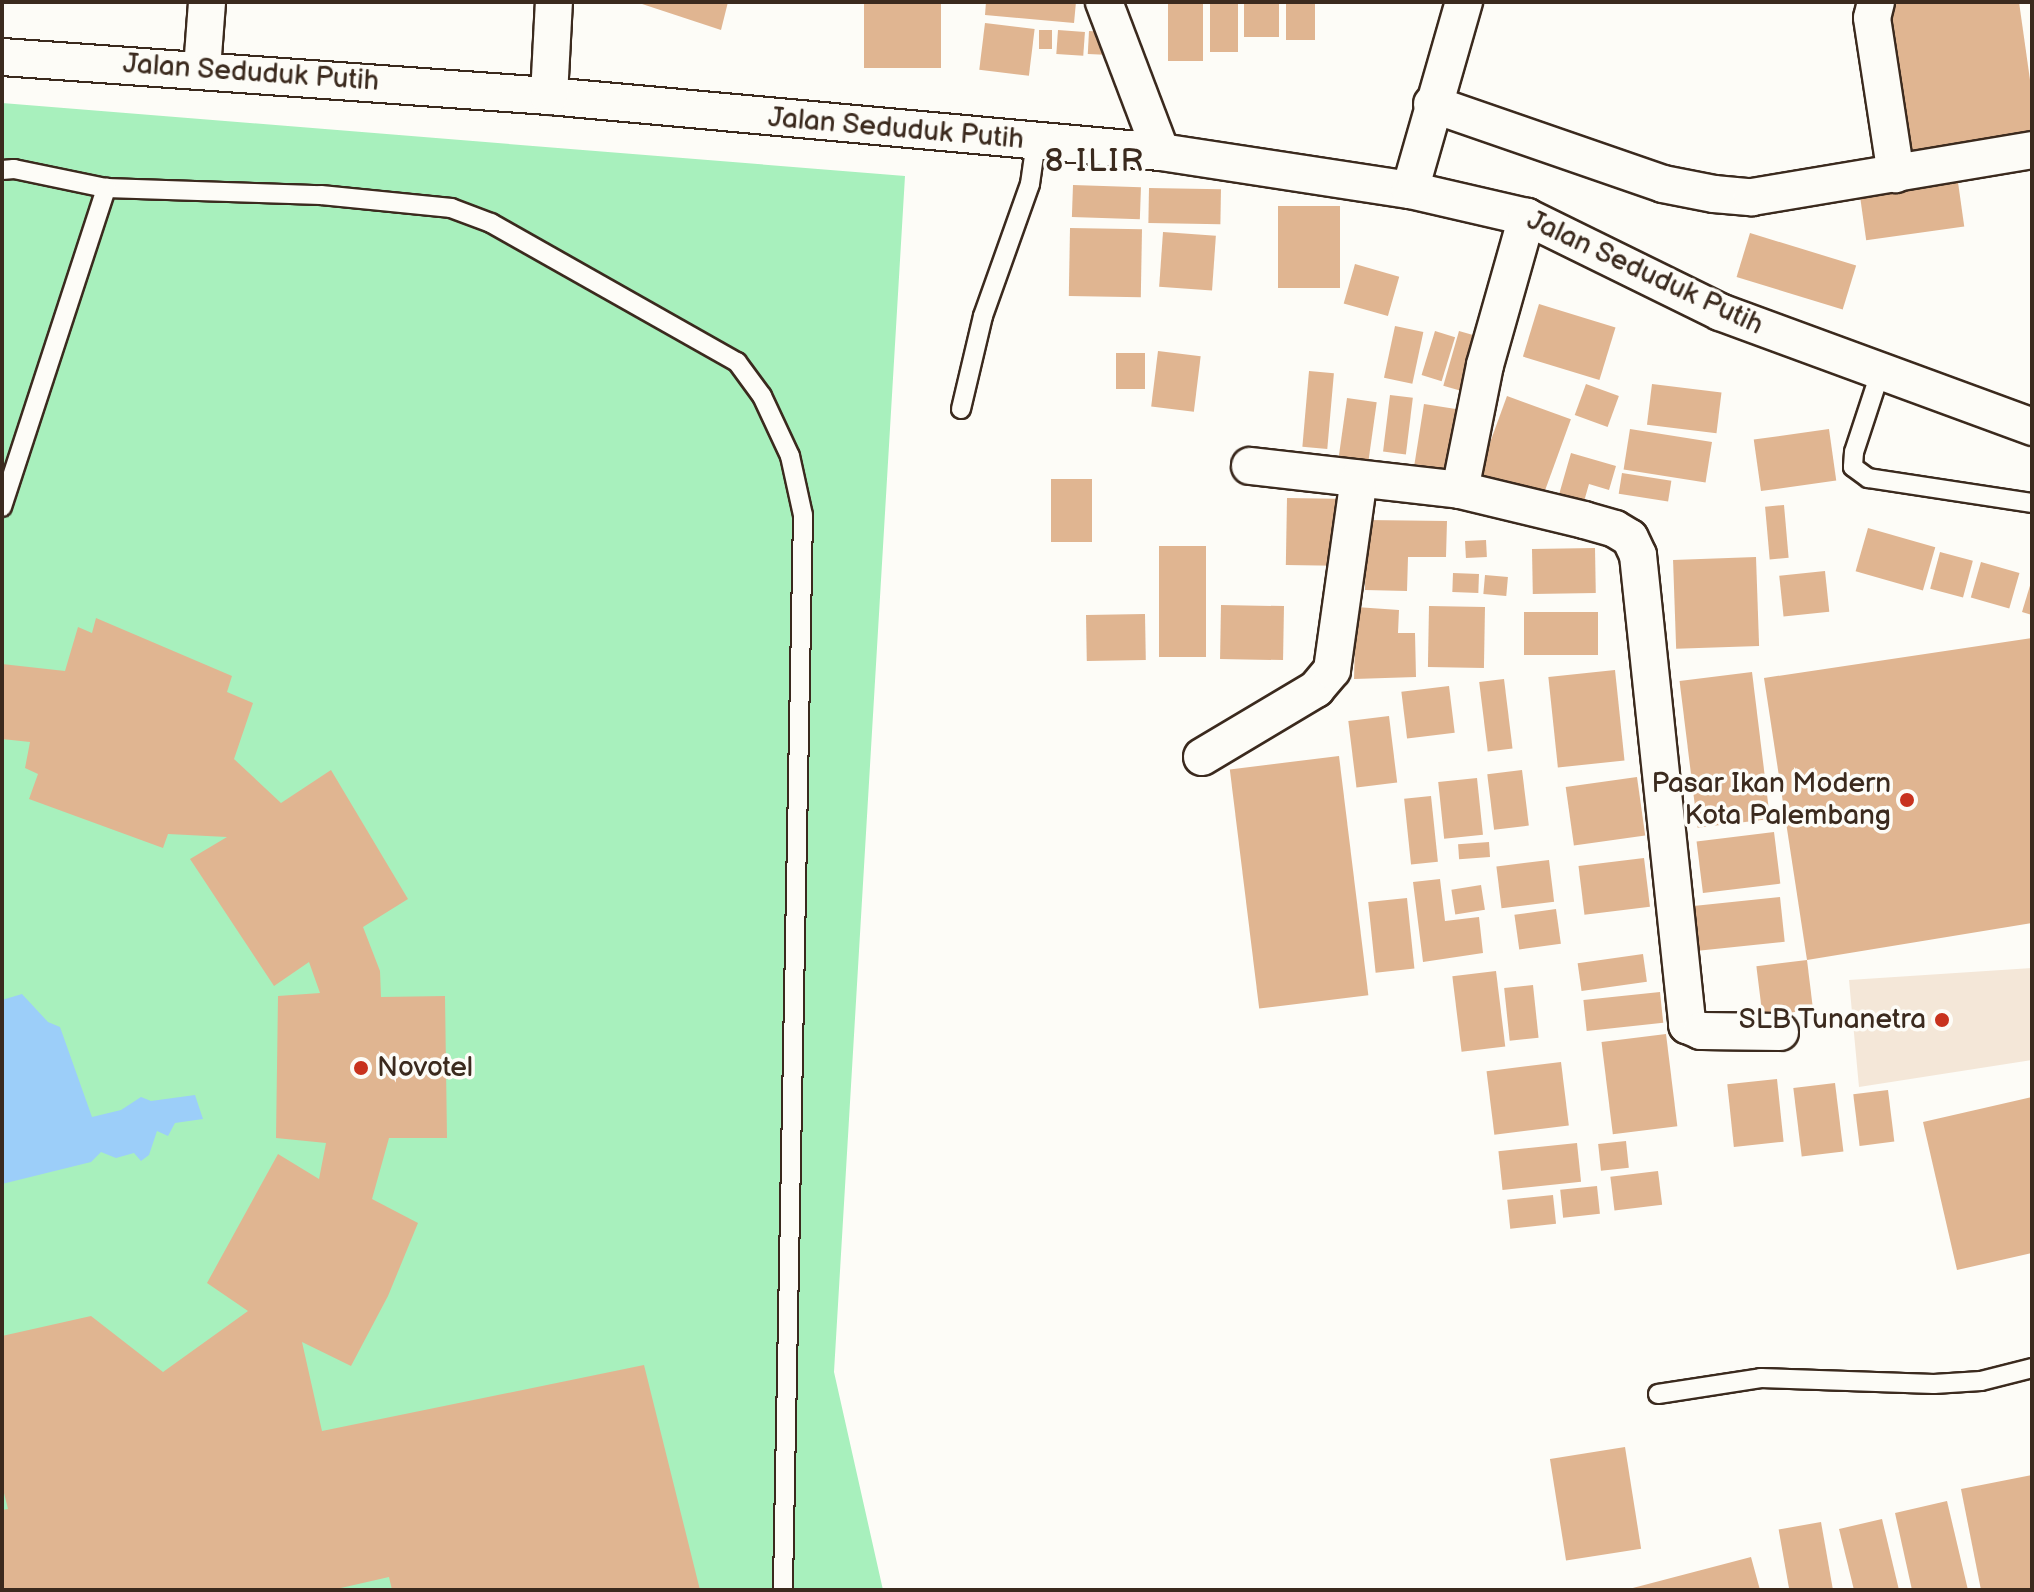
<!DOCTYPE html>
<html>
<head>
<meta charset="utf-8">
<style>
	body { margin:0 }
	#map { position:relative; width:2034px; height:1592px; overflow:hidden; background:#fdfcf7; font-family:"Balsamiq Sans",sans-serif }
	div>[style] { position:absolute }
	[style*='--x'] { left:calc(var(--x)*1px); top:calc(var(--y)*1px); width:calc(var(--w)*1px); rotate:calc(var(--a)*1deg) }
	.built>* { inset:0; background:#f4e7d8 }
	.green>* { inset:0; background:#a8f0bd }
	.water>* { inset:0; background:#9ccef9 }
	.building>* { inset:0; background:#e0b591; transform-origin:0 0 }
	.roads { filter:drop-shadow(2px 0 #3b2a1e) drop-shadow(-2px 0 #3b2a1e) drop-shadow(0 2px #3b2a1e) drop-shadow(0 -2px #3b2a1e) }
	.lane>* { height:18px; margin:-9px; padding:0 9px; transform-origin:9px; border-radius:9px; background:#fdfcf7 }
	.street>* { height:36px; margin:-18px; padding:0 18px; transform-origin:18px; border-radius:18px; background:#fdfcf7 }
	.dots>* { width:22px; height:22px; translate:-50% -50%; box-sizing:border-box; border:4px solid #fdfcf7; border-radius:50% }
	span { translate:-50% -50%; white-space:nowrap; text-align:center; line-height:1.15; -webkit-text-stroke:7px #fdfcf7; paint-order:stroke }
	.street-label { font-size:28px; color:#3b2a1e }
	.poi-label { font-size:28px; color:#3b2a1e }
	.right { translate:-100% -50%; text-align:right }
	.left { translate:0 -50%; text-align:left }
	.quarter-label { font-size:32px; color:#3b2a1e; letter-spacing:2px }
	.frame { position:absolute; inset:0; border:4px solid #3b2a1e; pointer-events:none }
</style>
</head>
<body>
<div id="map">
	<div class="built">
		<div style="clip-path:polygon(2032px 968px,2032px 1060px,1859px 1087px,1849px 980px)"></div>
	</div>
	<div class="green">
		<div style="clip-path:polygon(2px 103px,905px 176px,834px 1372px,883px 1590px,2px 1590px)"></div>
	</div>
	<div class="water">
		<div style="clip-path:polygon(22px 994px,48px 1022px,60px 1027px,92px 1117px,121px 1110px,141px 1097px,151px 1101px,195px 1095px,203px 1119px,175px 1123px,168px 1136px,157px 1131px,149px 1155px,141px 1161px,134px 1153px,116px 1158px,101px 1152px,91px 1162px,2px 1184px,2px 1000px)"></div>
	</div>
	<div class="building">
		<div style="clip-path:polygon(636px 2px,728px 2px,721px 30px)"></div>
		<div style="left:864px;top:2px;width:77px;height:66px"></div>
		<div style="clip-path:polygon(986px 2px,1076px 2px,1074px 23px,985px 15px)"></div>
		<div style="left:1168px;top:2px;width:35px;height:59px"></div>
		<div style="left:1210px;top:2px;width:28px;height:50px"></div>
		<div style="left:1244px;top:2px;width:35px;height:35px"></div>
		<div style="left:1286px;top:2px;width:29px;height:38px"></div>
		<div style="clip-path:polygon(1885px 2px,2019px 2px,2032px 94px,2032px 134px,1906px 152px)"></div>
		<div style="left:985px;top:23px;width:50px;height:47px;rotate:7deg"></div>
		<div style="left:1039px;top:30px;width:13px;height:19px"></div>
		<div style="left:1058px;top:30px;width:27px;height:24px;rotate:4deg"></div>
		<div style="left:1089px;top:31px;width:22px;height:23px;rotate:3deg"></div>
		<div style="left:1957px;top:175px;width:52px;height:99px;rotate:82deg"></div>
		<div style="left:1073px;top:185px;width:68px;height:32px;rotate:2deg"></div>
		<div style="left:1149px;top:188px;width:72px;height:35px;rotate:1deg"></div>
		<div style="left:1278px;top:206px;width:62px;height:82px"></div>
		<div style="left:1070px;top:228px;width:72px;height:68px;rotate:1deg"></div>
		<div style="left:1163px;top:232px;width:53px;height:55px;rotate:4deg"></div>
		<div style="left:1750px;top:233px;width:111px;height:46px;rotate:17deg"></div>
		<div style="left:1355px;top:264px;width:46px;height:41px;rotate:16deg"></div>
		<div style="left:1539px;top:304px;width:80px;height:55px;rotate:17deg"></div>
		<div style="left:1395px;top:326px;width:29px;height:53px;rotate:12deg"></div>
		<div style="left:1435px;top:331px;width:21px;height:46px;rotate:17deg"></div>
		<div style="left:1459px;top:331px;width:29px;height:57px;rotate:16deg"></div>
		<div style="left:1158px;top:351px;width:43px;height:56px;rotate:7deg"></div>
		<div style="left:1116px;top:353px;width:29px;height:36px"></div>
		<div style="left:1309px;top:371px;width:25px;height:76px;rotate:5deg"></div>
		<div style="left:1586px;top:384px;width:35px;height:33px;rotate:20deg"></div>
		<div style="left:1652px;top:384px;width:70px;height:41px;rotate:7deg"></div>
		<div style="left:1390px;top:395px;width:23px;height:57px;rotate:7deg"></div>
		<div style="left:1507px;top:396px;width:68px;height:85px;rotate:20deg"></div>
		<div style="left:1347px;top:398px;width:30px;height:64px;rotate:8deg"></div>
		<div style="left:1424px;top:404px;width:37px;height:61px;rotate:9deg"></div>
		<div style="left:1630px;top:429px;width:83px;height:41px;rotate:9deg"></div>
		<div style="left:1829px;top:429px;width:52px;height:76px;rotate:82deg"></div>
		<div style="clip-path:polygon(1571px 453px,1616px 466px,1609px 490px,1589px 484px,1583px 505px,1558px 498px)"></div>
		<div style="left:1622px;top:473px;width:50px;height:21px;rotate:9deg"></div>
		<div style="left:1051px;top:479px;width:41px;height:63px"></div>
		<div style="left:1287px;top:498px;width:49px;height:67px;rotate:1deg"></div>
		<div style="left:1784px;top:505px;width:53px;height:19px;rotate:85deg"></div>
		<div style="clip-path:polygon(1366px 520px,1447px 521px,1446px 557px,1408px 557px,1407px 591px,1365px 590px)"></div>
		<div style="left:1868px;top:528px;width:70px;height:45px;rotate:16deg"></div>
		<div style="left:1486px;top:540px;width:17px;height:21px;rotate:87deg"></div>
		<div style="left:1159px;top:546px;width:47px;height:111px"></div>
		<div style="left:1595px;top:548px;width:45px;height:63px;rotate:89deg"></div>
		<div style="left:1940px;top:552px;width:34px;height:38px;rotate:15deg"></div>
		<div style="left:1756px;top:557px;width:89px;height:83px;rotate:88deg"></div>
		<div style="left:1981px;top:562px;width:40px;height:37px;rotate:16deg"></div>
		<div style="left:1825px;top:571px;width:41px;height:46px;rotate:84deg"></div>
		<div style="left:1453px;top:573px;width:26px;height:19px;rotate:2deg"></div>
		<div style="left:1485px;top:575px;width:23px;height:19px;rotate:5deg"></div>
		<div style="clip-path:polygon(2032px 579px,2032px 615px,2022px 612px)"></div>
		<div style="left:1221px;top:605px;width:63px;height:54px;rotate:1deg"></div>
		<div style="left:1429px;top:606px;width:56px;height:61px;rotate:1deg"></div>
		<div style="clip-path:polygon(1356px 607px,1399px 610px,1398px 633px,1415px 633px,1416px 677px,1354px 679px)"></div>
		<div style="left:1524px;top:612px;width:74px;height:43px"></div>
		<div style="left:1145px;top:614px;width:46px;height:59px;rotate:89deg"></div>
		<div style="clip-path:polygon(96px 618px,232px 676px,227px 692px,253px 703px,234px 759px,281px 803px,331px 770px,408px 899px,363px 927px,380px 971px,381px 997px,445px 996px,447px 1138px,389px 1138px,372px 1199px,418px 1223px,388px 1296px,351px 1366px,302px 1342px,322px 1431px,644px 1365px,700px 1590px,392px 1590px,389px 1577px,332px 1590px,2px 1590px,2px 1510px,8px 1509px,2px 1485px,2px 1336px,91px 1316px,163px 1372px,248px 1311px,207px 1283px,278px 1154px,319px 1179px,326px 1143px,276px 1138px,278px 996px,320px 993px,309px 962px,274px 986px,190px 859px,227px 837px,168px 834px,163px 848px,29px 799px,38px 774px,25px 768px,30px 742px,2px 739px,2px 664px,65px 671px,78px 627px,92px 633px)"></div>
		<div style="clip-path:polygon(2032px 638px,2032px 923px,1807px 960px,1764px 678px)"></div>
		<div style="left:1615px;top:670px;width:91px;height:67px;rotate:84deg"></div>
		<div style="left:1752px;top:672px;width:148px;height:73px;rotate:83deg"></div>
		<div style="left:1504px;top:679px;width:70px;height:25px;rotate:83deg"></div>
		<div style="left:1449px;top:686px;width:47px;height:48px;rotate:83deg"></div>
		<div style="left:1389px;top:716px;width:67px;height:41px;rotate:83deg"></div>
		<div style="left:1339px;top:756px;width:241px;height:110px;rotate:83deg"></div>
		<div style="left:1522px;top:770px;width:56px;height:35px;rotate:83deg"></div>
		<div style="left:1637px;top:777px;width:59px;height:72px;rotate:82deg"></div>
		<div style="left:1477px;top:778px;width:57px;height:39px;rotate:84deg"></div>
		<div style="left:1431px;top:796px;width:66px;height:27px;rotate:84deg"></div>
		<div style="left:1774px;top:832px;width:52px;height:78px;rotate:83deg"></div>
		<div style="left:1489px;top:842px;width:15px;height:31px;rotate:86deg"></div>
		<div style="left:1644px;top:858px;width:49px;height:66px;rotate:83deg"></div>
		<div style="left:1549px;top:860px;width:42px;height:53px;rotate:83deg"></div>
		<div style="clip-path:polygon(1440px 879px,1445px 921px,1479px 917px,1483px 953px,1423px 962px,1413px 882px)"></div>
		<div style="left:1481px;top:885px;width:25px;height:30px;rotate:81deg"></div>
		<div style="left:1780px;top:897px;width:45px;height:87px;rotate:84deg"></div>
		<div style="left:1407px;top:898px;width:71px;height:39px;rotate:84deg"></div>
		<div style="left:1556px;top:909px;width:35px;height:42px;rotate:82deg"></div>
		<div style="left:1643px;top:954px;width:28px;height:66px;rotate:82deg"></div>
		<div style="left:1807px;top:960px;width:50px;height:51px;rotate:83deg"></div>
		<div style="left:1496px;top:971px;width:76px;height:44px;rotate:83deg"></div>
		<div style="left:1533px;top:985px;width:53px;height:29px;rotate:84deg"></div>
		<div style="left:1660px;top:992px;width:31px;height:77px;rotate:84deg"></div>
		<div style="left:1666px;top:1034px;width:93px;height:65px;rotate:83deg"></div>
		<div style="left:1561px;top:1062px;width:64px;height:75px;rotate:83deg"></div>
		<div style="left:1777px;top:1079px;width:63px;height:50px;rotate:84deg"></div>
		<div style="left:1835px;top:1083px;width:69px;height:42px;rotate:83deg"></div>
		<div style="left:1888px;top:1090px;width:52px;height:35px;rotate:83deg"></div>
		<div style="clip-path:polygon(2032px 1097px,2032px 1253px,1957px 1270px,1923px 1122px)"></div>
		<div style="left:1626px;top:1141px;width:27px;height:28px;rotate:84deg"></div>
		<div style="left:1577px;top:1143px;width:39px;height:79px;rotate:84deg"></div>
		<div style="left:1658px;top:1171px;width:34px;height:48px;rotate:83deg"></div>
		<div style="left:1597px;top:1186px;width:28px;height:37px;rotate:84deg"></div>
		<div style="left:1553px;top:1195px;width:29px;height:46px;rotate:84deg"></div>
		<div style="left:1625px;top:1447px;width:103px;height:76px;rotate:81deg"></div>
		<div style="clip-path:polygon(2032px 1475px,2032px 1590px,1981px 1590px,1961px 1489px)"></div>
		<div style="clip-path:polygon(1947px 1501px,1968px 1590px,1912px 1590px,1895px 1513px)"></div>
		<div style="clip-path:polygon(1882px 1519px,1899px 1590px,1854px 1590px,1839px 1529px)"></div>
		<div style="left:1821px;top:1522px;width:69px;height:43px;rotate:80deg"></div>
		<div style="clip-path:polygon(1751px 1557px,1760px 1590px,1629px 1590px,1629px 1589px)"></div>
	</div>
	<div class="roads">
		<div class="lane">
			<div style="--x:2;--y:170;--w:12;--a:-5"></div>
			<div style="--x:14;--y:169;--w:94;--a:11.7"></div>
			<div style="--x:106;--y:188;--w:215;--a:1.9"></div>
			<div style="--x:321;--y:195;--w:131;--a:5.7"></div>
			<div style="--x:451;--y:208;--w:43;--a:20.6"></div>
			<div style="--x:491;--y:223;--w:283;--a:29.5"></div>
			<div style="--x:737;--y:362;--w:42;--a:53.7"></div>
			<div style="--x:762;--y:396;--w:66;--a:65"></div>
			<div style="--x:790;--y:456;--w:60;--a:77.6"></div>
			<div style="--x:803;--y:515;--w:1075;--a:91.07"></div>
			<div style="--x:1880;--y:373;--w:83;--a:108.2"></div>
			<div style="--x:1854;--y:452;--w:15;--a:94"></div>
			<div style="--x:1853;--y:467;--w:19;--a:36"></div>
			<div style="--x:1868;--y:478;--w:166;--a:8.7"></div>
			<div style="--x:961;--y:409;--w:96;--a:-76.7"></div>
			<div style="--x:983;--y:316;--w:140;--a:-70.4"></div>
			<div style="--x:1030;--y:184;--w:42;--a:-81.9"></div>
			<div style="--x:2;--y:507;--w:336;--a:-71.9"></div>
			<div style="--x:1658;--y:1394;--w:104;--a:-8.8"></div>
			<div style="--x:1761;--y:1378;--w:173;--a:2"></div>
			<div style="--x:1934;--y:1384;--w:47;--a:-3.7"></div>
			<div style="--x:1981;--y:1381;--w:53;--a:-14.3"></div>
		</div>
		<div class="street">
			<div style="--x:1104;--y:2;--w:160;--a:69.2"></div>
			<div style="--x:1876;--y:2;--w:16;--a:104"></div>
			<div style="--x:1872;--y:18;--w:158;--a:81.3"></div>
			<div style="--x:2;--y:57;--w:548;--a:4.08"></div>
			<div style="--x:549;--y:96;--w:615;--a:5.23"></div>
			<div style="--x:1161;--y:152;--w:252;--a:8.7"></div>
			<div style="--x:1410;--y:190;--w:120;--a:13"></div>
			<div style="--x:1527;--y:217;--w:215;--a:26.2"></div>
			<div style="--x:1720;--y:312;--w:333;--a:20.2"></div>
			<div style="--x:202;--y:69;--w:67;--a:-85.7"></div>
			<div style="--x:549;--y:96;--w:94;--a:-87"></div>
			<div style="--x:1432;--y:104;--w:244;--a:19.1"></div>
			<div style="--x:1663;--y:184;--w:52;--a:11.1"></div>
			<div style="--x:1714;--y:194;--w:38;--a:5"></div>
			<div style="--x:1752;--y:197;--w:284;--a:-9.5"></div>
			<div style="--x:1410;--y:190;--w:196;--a:-74"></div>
			<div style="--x:1250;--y:466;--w:211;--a:6.5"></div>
			<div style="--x:1460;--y:490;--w:127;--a:-78.7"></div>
			<div style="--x:1485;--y:365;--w:154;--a:-74.2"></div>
			<div style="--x:1460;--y:490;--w:128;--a:13.6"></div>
			<div style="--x:1584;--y:520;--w:32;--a:16"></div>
			<div style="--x:1615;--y:529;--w:17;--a:31"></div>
			<div style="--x:1630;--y:538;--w:19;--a:65"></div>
			<div style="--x:1638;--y:555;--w:473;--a:84"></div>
			<div style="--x:1687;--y:1025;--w:15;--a:23"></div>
			<div style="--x:1701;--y:1031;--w:79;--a:0.7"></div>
			<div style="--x:1202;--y:757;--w:133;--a:-30.8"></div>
			<div style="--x:1316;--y:689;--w:25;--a:-50"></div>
			<div style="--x:1332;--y:670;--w:193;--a:-82"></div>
		</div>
	</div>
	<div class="dots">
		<div style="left:1907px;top:800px;background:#c8321e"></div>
		<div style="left:1942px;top:1020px;background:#c8321e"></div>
		<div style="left:361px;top:1068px;background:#c8321e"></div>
	</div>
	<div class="street-label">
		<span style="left:251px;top:73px;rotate:4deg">Jalan Seduduk Putih</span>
		<span style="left:896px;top:129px;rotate:5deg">Jalan Seduduk Putih</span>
		<span style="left:1645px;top:273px;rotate:25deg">Jalan Seduduk Putih</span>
	</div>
	<div class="poi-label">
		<span class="right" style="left:1891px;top:800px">Pasar Ikan Modern<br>Kota Palembang</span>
		<span class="right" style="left:1926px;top:1020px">SLB Tunanetra</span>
		<span class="left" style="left:377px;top:1068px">Novotel</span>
	</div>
	<div class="quarter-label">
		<span style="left:1095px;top:162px">8 ILIR</span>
	</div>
	<div class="frame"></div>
</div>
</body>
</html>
